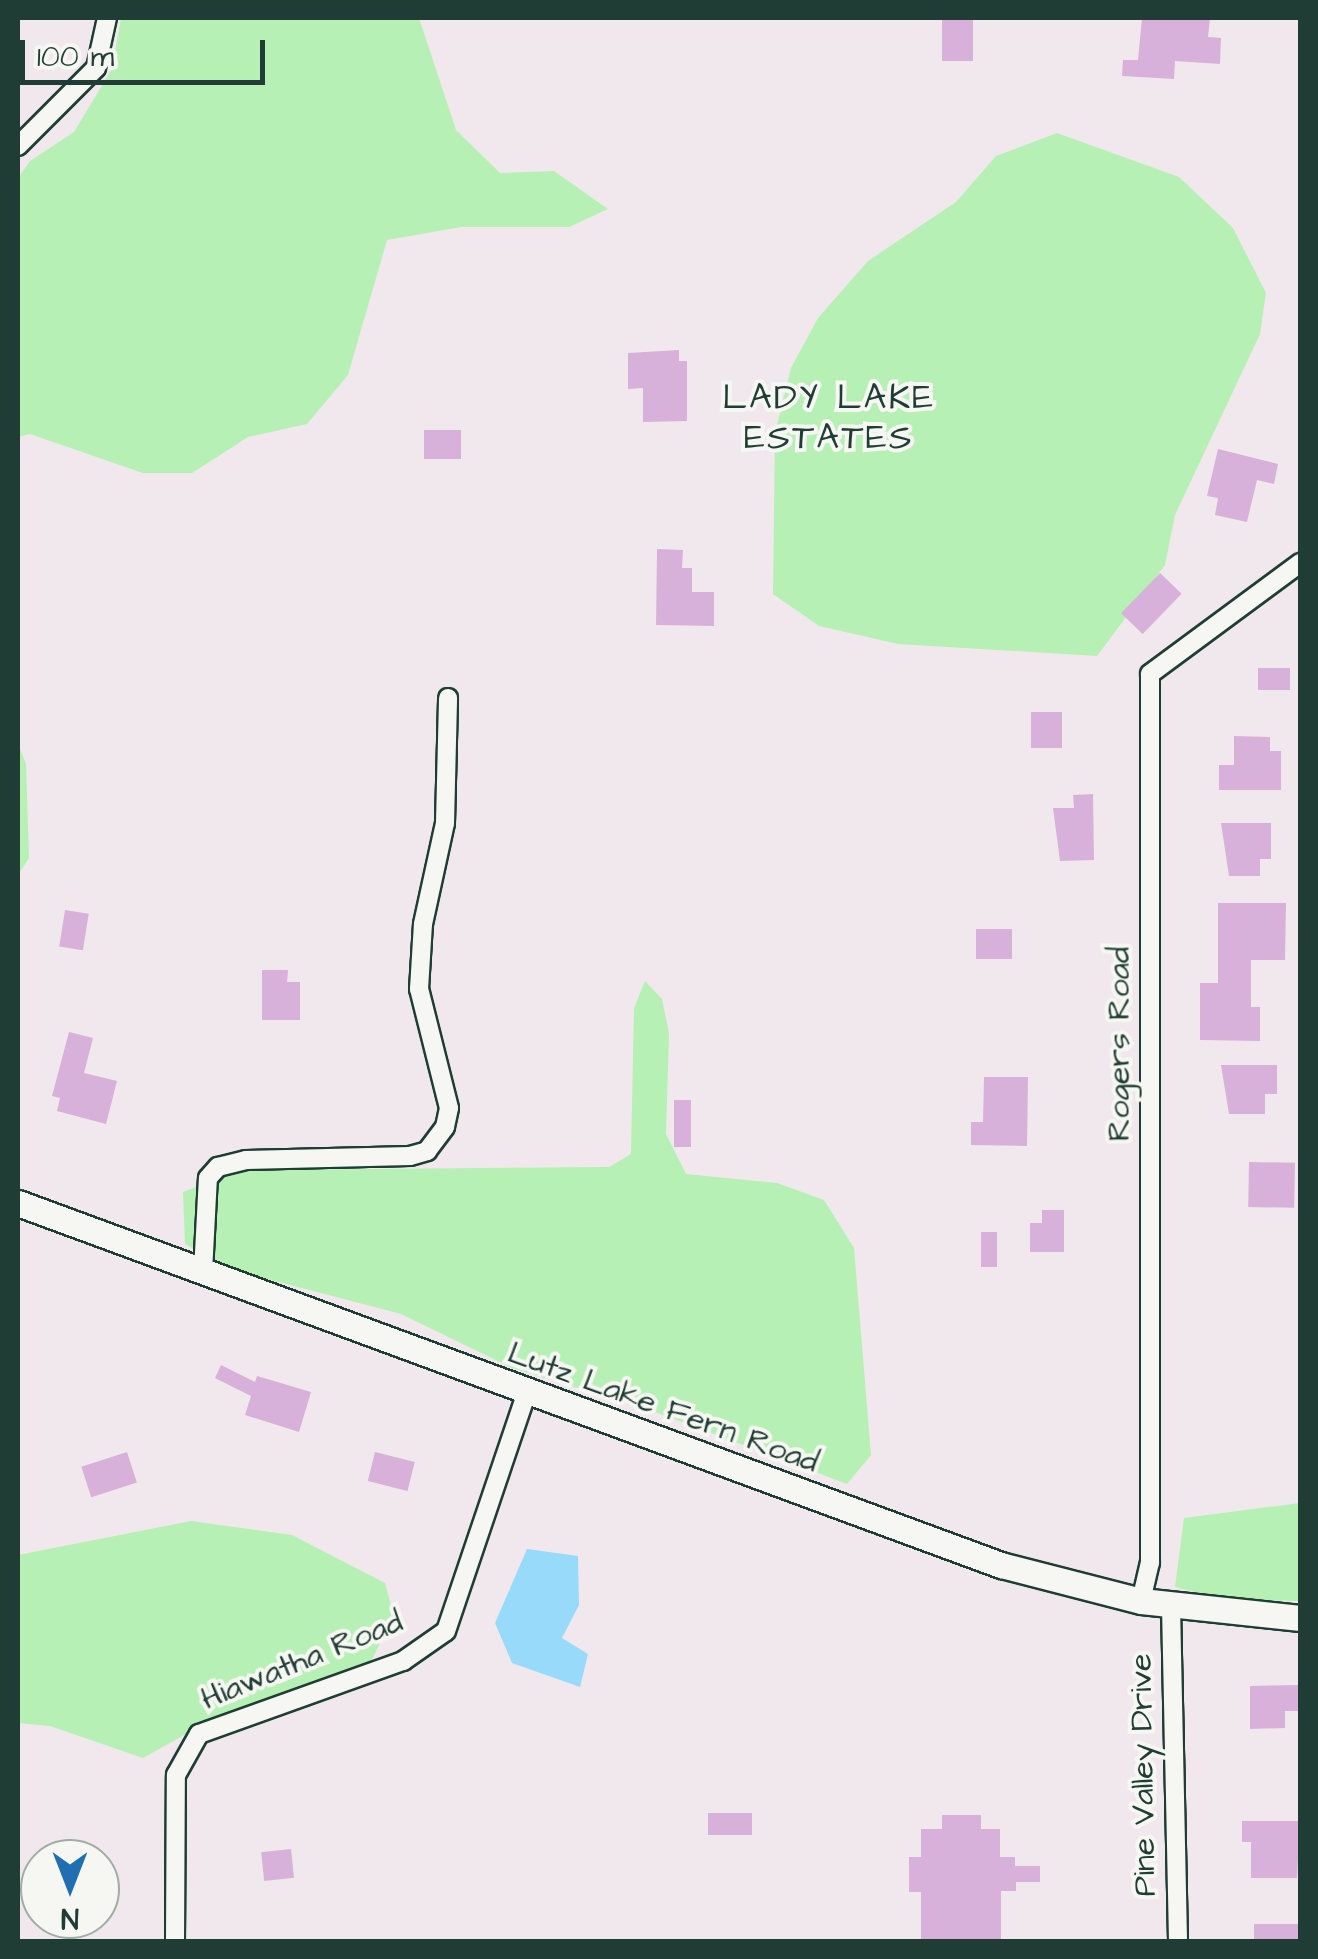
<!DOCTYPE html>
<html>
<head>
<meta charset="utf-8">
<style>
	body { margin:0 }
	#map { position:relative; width:1318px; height:1959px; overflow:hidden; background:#f0e8ed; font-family:"Architects Daughter",sans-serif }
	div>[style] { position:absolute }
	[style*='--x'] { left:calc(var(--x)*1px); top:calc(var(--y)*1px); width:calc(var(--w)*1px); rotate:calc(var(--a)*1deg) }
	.green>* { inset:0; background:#b6f0b4 }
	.water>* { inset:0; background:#97daf9 }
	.building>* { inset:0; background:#d7b1da; transform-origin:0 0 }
	.roads { filter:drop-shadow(2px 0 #1f3d34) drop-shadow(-2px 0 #1f3d34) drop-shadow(0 2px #1f3d34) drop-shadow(0 -2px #1f3d34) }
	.minor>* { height:18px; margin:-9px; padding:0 9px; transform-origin:9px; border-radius:9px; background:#f6f6f2 }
	.secondary>* { height:25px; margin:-12.5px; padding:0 12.5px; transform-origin:12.5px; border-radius:12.5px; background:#f6f6f2 }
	span { translate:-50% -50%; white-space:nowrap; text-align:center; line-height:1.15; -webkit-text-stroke:8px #f6f6f2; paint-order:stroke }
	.street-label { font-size:32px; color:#1f3d34 }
	.neighbourhood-label { font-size:35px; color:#1f3d34; letter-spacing:2.5px }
	.frame { position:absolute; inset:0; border:20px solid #1f3d34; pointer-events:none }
	.north { position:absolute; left:20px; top:1839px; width:100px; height:100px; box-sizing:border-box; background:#f6f6f2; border:2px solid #a0aca6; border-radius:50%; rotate:180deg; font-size:28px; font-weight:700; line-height:40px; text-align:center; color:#1f3d34 }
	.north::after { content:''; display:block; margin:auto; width:35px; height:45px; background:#1f6fb2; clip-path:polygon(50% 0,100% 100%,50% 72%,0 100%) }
	.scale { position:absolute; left:20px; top:40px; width:245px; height:45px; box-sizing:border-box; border:5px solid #1f3d34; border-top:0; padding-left:12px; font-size:30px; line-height:35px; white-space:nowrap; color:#1f3d34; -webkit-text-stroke:8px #f6f6f2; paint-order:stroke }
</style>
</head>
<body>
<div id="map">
	<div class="green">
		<div style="clip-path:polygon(121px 18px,419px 18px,456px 130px,500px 173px,554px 171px,608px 209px,569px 227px,461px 227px,387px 240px,348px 375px,307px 424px,248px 437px,192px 473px,143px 473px,30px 434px,18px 437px,18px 178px,30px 161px,74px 132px,112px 69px)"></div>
		<div style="clip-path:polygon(1057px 133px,1179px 177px,1233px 228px,1266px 293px,1260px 334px,1175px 515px,1165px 565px,1097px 656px,898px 644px,819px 626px,773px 594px,775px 433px,791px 368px,818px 318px,868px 261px,956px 202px,996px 156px)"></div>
		<div style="clip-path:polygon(18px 744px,26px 764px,29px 858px,18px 875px)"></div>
		<div style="clip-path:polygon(645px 981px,662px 999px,669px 1033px,666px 1134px,686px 1174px,777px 1183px,824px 1200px,854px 1248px,871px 1455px,847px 1484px,650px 1410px,512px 1368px,401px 1314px,233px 1270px,185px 1244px,183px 1192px,241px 1170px,609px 1167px,631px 1154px,634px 1008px)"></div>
		<div style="clip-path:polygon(1300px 1503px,1300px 1601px,1224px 1599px,1175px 1587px,1184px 1518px)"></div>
		<div style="clip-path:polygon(191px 1521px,292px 1535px,385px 1583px,394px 1616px,370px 1663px,218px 1716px,143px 1758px,50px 1726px,18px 1723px,18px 1555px)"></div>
	</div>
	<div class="water">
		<div style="clip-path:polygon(527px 1549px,578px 1556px,579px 1605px,562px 1638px,588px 1654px,580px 1687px,512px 1663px,495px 1623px)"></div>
	</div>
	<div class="building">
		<div style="left:942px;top:18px;width:31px;height:43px"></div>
		<div style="clip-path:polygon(1142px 18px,1210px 19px,1208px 37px,1221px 38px,1220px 64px,1175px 61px,1174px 79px,1122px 76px,1123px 60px,1138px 60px)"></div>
		<div style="clip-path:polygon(679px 350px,679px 361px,687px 361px,687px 421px,643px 422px,643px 388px,628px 389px,628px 353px)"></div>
		<div style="left:424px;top:430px;width:37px;height:29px"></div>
		<div style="clip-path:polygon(1218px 449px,1278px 464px,1274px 484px,1257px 480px,1247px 522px,1215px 515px,1218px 498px,1207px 496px)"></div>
		<div style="clip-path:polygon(657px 549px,683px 550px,682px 568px,692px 568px,692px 592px,714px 592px,714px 626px,656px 625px)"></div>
		<div style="left:1160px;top:573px;width:30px;height:56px;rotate:44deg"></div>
		<div style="left:1258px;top:668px;width:32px;height:22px"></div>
		<div style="left:1031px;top:712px;width:31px;height:36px"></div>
		<div style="clip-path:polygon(1234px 736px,1270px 737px,1270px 751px,1281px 751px,1281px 790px,1219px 790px,1219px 765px,1234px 765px)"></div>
		<div style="clip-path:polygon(1093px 794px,1094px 860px,1060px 861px,1053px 808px,1074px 808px,1073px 795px)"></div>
		<div style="clip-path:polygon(1221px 823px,1271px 823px,1271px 859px,1260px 859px,1260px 876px,1229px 876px)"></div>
		<div style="clip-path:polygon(1218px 903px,1286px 903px,1285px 960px,1251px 960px,1251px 1007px,1260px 1007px,1260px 1041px,1200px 1040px,1200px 983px,1218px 983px)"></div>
		<div style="left:65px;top:910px;width:24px;height:37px;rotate:9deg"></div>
		<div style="left:976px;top:929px;width:36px;height:30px"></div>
		<div style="clip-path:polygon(262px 970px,288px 970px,287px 982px,300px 982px,300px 1020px,262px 1020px)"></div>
		<div style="clip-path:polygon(69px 1032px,93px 1038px,84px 1073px,117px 1081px,106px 1124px,57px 1111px,60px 1098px,52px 1096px)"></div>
		<div style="clip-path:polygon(1221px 1065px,1277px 1065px,1277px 1094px,1265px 1094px,1265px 1114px,1229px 1114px)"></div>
		<div style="clip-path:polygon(984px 1077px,1028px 1077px,1027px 1146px,971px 1145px,971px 1122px,983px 1122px)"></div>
		<div style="left:674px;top:1100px;width:17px;height:47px"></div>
		<div style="left:1249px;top:1162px;width:46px;height:45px;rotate:1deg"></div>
		<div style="clip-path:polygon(1042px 1210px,1064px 1210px,1064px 1252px,1030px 1252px,1030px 1223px,1042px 1223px)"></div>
		<div style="left:981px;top:1232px;width:16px;height:35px"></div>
		<div style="clip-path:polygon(221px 1365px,255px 1382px,257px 1376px,311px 1392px,299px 1432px,245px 1415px,251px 1396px,215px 1378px)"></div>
		<div style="left:127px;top:1452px;width:32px;height:48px;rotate:72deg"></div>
		<div style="left:375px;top:1452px;width:41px;height:30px;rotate:14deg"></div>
		<div style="clip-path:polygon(1298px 1685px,1298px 1711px,1285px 1711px,1285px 1728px,1250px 1729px,1250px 1686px)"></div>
		<div style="left:708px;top:1813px;width:44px;height:22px"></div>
		<div style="clip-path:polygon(942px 1815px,981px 1815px,981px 1829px,1000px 1829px,1000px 1857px,1015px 1857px,1015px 1866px,1040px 1866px,1040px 1882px,1016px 1882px,1016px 1891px,1001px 1891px,1001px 1942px,921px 1942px,921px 1892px,909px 1892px,909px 1857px,921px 1857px,921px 1829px,942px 1829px)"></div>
		<div style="clip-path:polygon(1242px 1821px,1300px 1821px,1297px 1878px,1251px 1878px,1251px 1842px,1242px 1842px)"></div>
		<div style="left:291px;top:1849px;width:29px;height:30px;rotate:84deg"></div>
		<div style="left:50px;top:1919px;width:42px;height:14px"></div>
		<div style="left:1254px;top:1924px;width:46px;height:18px"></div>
	</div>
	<div class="roads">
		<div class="minor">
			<div style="--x:18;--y:146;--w:110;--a:-45"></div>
			<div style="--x:96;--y:68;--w:51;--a:-77.6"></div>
			<div style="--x:203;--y:1272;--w:94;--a:-87"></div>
			<div style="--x:208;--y:1178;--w:15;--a:-48"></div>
			<div style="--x:218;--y:1167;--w:29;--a:-14"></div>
			<div style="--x:246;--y:1160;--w:164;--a:-1.4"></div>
			<div style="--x:410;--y:1156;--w:18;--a:-16"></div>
			<div style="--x:427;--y:1151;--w:30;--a:-53"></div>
			<div style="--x:445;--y:1127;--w:19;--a:-78"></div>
			<div style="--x:449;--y:1108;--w:123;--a:-104.1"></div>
			<div style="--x:419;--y:989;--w:65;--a:-86.5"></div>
			<div style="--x:423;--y:924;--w:103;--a:-77.7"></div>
			<div style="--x:445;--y:823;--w:125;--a:-88.6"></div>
			<div style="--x:1141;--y:1601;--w:39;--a:-77"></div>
			<div style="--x:1150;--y:1563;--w:889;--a:-90"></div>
			<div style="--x:1150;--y:674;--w:187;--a:-36.5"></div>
			<div style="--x:1171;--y:1606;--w:336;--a:88.8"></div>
			<div style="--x:175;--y:1942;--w:167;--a:-89.7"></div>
			<div style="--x:176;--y:1775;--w:47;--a:-60.7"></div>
			<div style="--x:199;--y:1734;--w:217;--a:-19.7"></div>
			<div style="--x:403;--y:1661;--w:52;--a:-34.9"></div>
			<div style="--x:446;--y:1631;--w:250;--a:-71.3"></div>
		</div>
		<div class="secondary">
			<div style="--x:18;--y:1203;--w:1048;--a:20.22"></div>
			<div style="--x:1001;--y:1565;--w:145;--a:14.4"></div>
			<div style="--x:1141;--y:1601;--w:160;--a:6.1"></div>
		</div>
	</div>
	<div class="street-label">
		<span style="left:1120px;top:1044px;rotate:-90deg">Rogers Road</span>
		<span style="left:663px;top:1408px;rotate:20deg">Lutz Lake Fern Road</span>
		<span style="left:302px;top:1661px;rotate:-22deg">Hiawatha Road</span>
		<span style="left:1144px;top:1775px;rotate:-91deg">Pine Valley Drive</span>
	</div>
	<div class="neighbourhood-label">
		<span style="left:829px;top:418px">LADY LAKE<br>ESTATES</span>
	</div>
	<div class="frame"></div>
	<div class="north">N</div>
	<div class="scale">100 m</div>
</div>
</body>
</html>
